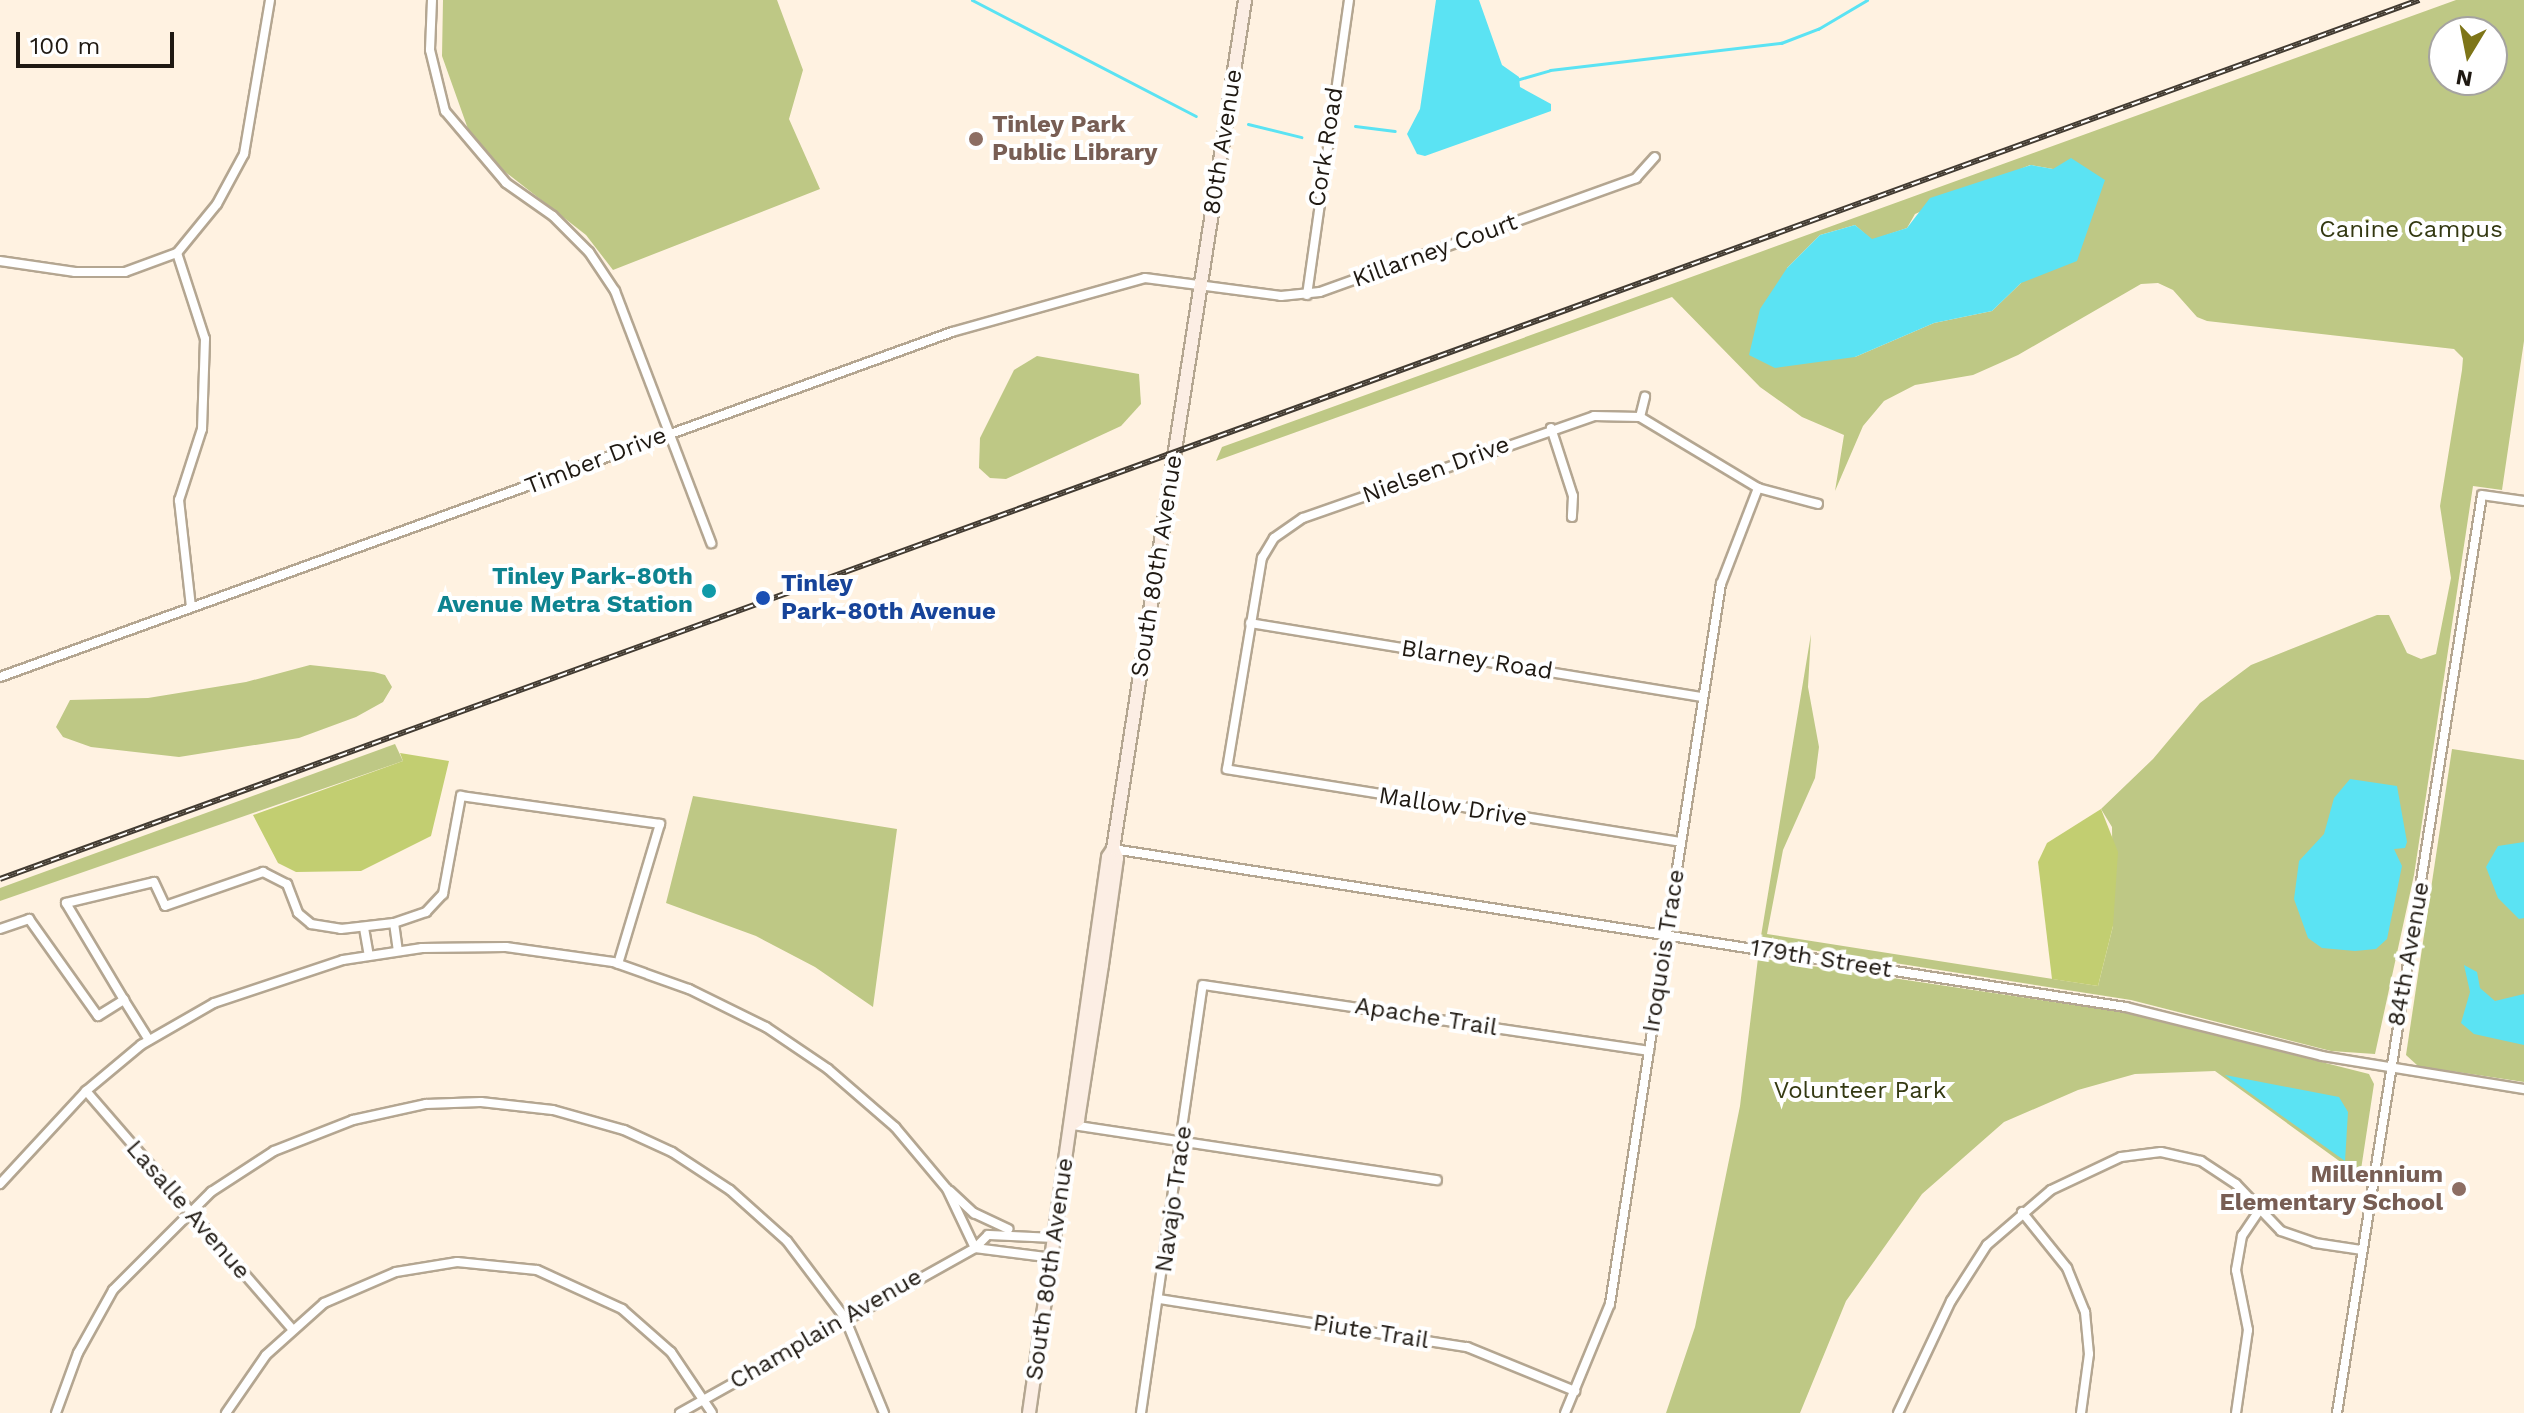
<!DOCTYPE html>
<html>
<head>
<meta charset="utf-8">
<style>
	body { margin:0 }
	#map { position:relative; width:2524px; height:1413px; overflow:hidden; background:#fff2e1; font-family:"Work Sans",sans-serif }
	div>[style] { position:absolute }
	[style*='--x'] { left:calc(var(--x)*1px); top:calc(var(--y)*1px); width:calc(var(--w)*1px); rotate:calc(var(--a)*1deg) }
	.green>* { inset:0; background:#bec885 }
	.forest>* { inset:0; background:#c2ce71 }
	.water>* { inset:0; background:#5be3f3 }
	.stream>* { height:3px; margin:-1.5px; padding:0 1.5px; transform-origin:1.5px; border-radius:1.5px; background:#5be3f3 }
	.roads { filter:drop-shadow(2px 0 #b4a691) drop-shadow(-2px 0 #b4a691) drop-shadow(0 2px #b4a691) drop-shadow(0 -2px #b4a691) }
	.street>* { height:8px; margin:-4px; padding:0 4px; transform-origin:4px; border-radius:4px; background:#fff }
	.secondary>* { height:12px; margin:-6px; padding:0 6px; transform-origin:6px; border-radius:6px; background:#fceee4 }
	.rail>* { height:6px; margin-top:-3px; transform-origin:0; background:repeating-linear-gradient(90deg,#fff 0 9px,#423b32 0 18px); box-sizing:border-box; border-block:2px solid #423b32 }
	.dots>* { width:22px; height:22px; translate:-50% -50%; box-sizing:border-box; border:4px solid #fff; border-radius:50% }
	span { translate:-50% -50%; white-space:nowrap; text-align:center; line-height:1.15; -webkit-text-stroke:8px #fff; paint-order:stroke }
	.education-label { font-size:24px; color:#785e54; font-weight:700 }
	.left { translate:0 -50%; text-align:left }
	.right { translate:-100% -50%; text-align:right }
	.street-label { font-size:24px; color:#1f1912 }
	.park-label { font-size:24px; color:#343912 }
	.culture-label { font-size:24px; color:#0d838f; font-weight:700 }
	.transit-label { font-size:24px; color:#164399; font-weight:700 }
	.north { position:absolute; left:2428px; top:16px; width:80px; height:80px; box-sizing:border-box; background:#fff; border:2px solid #a5a3a0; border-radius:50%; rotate:190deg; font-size:22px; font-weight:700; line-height:32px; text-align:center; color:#1f1912 }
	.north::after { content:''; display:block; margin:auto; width:28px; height:36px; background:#7e7518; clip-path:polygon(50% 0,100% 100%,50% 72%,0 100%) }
	.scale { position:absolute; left:16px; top:32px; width:158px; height:36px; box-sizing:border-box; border:4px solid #1f1912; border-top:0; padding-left:10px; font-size:24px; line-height:28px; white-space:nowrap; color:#1f1912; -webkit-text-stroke:6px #fff; paint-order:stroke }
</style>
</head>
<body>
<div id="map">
	<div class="green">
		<div style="clip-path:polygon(443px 0,777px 0,803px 70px,789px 119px,820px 189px,613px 270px,586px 235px,504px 171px,468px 129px,442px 56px)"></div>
		<div style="clip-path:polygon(evenodd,2456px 0,2524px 0,2524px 341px,2502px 490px,2473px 486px,2414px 875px,2375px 1054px,2331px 1051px,2131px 1000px,1760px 942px,1811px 634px,1808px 687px,1819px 747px,1815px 778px,1783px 850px,1767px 934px,2098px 986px,2113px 926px,2112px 827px,2101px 809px,2153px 759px,2200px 703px,2251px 665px,2377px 615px,2389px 615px,2407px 653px,2421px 659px,2436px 654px,2451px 578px,2440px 506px,2462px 370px,2463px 358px,2454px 349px,2207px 321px,2197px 317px,2173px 290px,2158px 283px,2141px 284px,2018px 355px,1973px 375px,1915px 385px,1884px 401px,1863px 426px,1835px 491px,1844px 435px,1802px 417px,1760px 387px,1672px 297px,1216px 461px,1222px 447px,2456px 0,2444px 32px,2492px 32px,2492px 80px,2444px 80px,2444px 32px,2456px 0,2030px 165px,2053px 169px,2021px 283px,1992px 311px,1934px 323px,1855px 357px,1787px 268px,1820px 235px,1855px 225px,1872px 240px,1907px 228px,1915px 214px,2030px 165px)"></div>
		<div style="clip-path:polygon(1037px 356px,1139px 374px,1141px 404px,1121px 426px,1006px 479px,990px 478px,979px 468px,980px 438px,1014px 370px)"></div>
		<div style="clip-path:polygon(310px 665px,374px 672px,385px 675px,392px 687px,383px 702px,356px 717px,299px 738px,179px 757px,91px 747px,63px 737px,56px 727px,70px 700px,148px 698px,246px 682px)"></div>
		<div style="clip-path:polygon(395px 744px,403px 761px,0 901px,0 888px)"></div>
		<div style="clip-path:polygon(2452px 749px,2524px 760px,2524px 1082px,2418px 1066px,2406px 1055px)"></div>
		<div style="clip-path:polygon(693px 796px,897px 829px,873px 1007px,815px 967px,756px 936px,666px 903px)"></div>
		<div style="clip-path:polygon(1758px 958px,2128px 1013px,2369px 1074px,2374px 1084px,2360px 1176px,2215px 1071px,2135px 1074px,2078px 1090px,2004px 1122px,1922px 1194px,1846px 1301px,1800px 1413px,1666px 1413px,1695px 1327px,1740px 1106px)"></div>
	</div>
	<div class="forest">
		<div style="clip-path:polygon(400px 753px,449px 761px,431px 836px,361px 871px,296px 872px,278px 863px,253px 815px,403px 761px)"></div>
		<div style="clip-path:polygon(2101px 809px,2118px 852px,2113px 926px,2098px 986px,2052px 979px,2038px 862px,2047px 843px)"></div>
	</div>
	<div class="water">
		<div style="clip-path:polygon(1436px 0,1479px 0,1502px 65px,1519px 77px,1520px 87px,1551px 104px,1551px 111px,1425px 156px,1417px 154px,1407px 134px,1420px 109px)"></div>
		<div style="clip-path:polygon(2071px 158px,2105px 180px,2077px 261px,2021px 283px,1992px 311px,1934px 323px,1855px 357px,1775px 368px,1749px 355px,1760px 309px,1787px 268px,1820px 235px,1855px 225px,1872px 239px,1907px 228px,1930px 198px,2031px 165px,2053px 169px)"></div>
		<div style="clip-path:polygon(2350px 779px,2397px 786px,2407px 842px,2405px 848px,2394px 849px,2402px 866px,2387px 939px,2376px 949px,2355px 951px,2322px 948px,2308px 938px,2294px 899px,2299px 861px,2324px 834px,2334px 798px)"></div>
		<div style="clip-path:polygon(2524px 842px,2524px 918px,2519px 919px,2498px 898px,2486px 867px,2498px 846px)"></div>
		<div style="clip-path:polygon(2464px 965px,2477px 972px,2480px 988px,2495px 1001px,2524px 994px,2524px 1045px,2474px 1034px,2461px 1023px,2470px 992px)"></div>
		<div style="clip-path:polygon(2225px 1075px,2339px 1097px,2348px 1112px,2345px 1161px)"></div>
	</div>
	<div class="stream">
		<div style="--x:972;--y:0;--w:252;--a:27.4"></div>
		<div style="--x:1516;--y:80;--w:35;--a:-16"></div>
		<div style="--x:1550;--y:70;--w:233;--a:-6.7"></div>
		<div style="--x:1781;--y:43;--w:40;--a:-21"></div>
		<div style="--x:1818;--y:29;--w:57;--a:-30.6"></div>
		<div style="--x:1248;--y:124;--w:55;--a:13.8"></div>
		<div style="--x:1355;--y:126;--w:40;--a:7.1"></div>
	</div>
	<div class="roads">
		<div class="street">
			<div style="--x:432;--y:0;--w:50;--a:92.3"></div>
			<div style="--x:430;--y:50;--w:63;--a:76.2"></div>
			<div style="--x:445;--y:111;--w:94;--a:49.7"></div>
			<div style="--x:506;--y:183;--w:57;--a:35.1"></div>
			<div style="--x:553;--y:216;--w:51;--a:45"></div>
			<div style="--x:589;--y:252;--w:47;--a:56.3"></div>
			<div style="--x:615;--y:291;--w:270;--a:69.1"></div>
			<div style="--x:177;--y:253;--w:90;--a:72"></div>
			<div style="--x:205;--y:339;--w:90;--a:91.9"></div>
			<div style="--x:202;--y:429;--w:75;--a:107.9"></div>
			<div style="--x:179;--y:500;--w:108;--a:83.6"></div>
			<div style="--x:0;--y:261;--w:76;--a:8.3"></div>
			<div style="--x:75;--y:272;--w:50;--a:0"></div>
			<div style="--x:125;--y:272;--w:55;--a:-20.1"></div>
			<div style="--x:177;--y:253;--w:63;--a:-50.8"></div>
			<div style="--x:217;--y:204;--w:57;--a:-61.6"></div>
			<div style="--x:244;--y:154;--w:156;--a:-80.4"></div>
			<div style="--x:1307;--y:295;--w:298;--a:-81.9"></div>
			<div style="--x:1640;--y:417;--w:21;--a:-76"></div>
			<div style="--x:1551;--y:428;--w:71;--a:72.1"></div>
			<div style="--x:1573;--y:496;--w:21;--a:93"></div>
			<div style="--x:1250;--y:623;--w:459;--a:9.3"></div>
			<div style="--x:0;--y:677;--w:1013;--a:-19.92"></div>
			<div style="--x:952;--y:332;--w:200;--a:-15.6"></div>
			<div style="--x:1145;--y:278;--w:137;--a:7.5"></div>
			<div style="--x:1281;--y:296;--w:39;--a:-6"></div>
			<div style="--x:1320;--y:292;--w:336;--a:-19.8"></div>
			<div style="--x:1636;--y:178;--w:28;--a:-48"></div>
			<div style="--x:1681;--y:842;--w:460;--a:-170.9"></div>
			<div style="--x:1227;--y:769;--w:214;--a:-80.6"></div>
			<div style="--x:1262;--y:558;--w:23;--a:-59"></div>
			<div style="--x:1274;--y:538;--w:35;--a:-35"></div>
			<div style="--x:1303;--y:518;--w:308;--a:-19.3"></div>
			<div style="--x:1594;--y:416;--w:46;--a:1.2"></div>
			<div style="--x:1640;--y:417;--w:138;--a:31"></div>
			<div style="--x:1758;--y:488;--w:62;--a:14.9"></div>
			<div style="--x:1113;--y:849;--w:1025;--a:8.87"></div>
			<div style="--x:2126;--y:1007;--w:202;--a:14"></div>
			<div style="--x:2322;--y:1056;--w:205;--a:9.3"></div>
			<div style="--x:394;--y:923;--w:27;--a:82"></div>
			<div style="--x:364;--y:928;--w:28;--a:80"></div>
			<div style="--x:0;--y:929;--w:31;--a:-19"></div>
			<div style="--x:29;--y:919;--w:119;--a:54.6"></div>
			<div style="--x:98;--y:1016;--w:31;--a:-32"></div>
			<div style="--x:124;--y:1000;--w:113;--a:-120.9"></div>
			<div style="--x:66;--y:903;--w:90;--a:-13.4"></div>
			<div style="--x:154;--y:882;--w:26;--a:65"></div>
			<div style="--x:165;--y:906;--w:104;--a:-19.1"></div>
			<div style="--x:263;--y:872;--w:27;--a:27"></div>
			<div style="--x:287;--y:884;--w:31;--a:69"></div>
			<div style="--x:298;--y:913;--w:17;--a:40"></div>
			<div style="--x:311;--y:924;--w:30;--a:9"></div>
			<div style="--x:341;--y:929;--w:53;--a:-6.5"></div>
			<div style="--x:394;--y:923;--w:34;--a:-19"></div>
			<div style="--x:426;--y:912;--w:25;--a:-47"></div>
			<div style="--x:443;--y:894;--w:100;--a:-79.6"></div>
			<div style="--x:461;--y:796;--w:201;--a:8"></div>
			<div style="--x:660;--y:824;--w:146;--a:106.7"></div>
			<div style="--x:124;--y:1000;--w:47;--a:58"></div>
			<div style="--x:86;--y:1091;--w:313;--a:49.1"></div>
			<div style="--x:1072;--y:1125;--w:369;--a:8.6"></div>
			<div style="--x:0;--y:1184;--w:127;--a:-47.2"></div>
			<div style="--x:86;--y:1091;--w:72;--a:-39.9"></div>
			<div style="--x:141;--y:1045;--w:84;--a:-29.9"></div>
			<div style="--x:214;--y:1003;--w:136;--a:-18.4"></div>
			<div style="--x:343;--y:960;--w:80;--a:-8.6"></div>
			<div style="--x:422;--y:948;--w:84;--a:-0.7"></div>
			<div style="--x:506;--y:947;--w:108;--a:8"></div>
			<div style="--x:613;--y:962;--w:81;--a:19.6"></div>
			<div style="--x:689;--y:989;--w:86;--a:26.3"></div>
			<div style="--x:766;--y:1027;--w:75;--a:34.1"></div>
			<div style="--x:828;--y:1069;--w:89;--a:40.9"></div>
			<div style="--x:895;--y:1127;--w:81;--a:50"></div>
			<div style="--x:947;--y:1189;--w:65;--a:64.6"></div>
			<div style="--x:950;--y:1191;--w:33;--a:43"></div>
			<div style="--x:974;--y:1213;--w:38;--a:25"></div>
			<div style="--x:2022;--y:1212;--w:72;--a:51.2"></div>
			<div style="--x:2067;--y:1268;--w:48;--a:67.8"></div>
			<div style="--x:2085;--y:1312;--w:42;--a:84.6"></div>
			<div style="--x:2089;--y:1354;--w:60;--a:97.7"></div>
			<div style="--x:975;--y:1248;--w:79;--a:7.3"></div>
			<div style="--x:1159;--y:1299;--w:312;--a:8.9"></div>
			<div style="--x:1467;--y:1347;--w:117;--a:22.2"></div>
			<div style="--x:56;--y:1413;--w:64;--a:-69.9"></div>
			<div style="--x:78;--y:1353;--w:72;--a:-60.9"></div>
			<div style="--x:113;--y:1290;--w:139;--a:-45"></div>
			<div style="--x:211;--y:1192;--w:75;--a:-33.1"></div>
			<div style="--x:274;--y:1151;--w:85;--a:-21.4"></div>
			<div style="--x:353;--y:1120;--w:75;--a:-12.4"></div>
			<div style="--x:426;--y:1104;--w:55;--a:-2.1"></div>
			<div style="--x:481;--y:1102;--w:72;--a:6.3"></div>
			<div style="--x:553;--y:1110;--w:74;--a:15.7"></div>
			<div style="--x:624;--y:1130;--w:53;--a:24.6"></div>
			<div style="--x:672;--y:1152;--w:69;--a:33.2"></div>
			<div style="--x:730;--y:1190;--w:76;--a:41.8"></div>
			<div style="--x:787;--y:1241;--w:96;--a:53"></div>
			<div style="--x:845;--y:1318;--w:103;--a:67.7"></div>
			<div style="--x:226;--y:1413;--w:70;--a:-55.4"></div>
			<div style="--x:266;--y:1355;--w:78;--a:-41.9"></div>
			<div style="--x:324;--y:1303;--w:78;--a:-23.3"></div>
			<div style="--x:396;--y:1272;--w:62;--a:-9.3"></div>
			<div style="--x:457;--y:1262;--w:80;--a:5.7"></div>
			<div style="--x:537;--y:1270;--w:94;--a:24.6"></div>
			<div style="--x:622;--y:1309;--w:65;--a:41.3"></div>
			<div style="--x:671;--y:1352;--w:73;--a:56.1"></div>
			<div style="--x:680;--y:1413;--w:338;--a:-29.2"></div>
			<div style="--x:975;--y:1248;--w:18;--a:-45"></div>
			<div style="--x:988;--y:1235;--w:68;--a:2.5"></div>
			<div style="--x:1141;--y:1413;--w:432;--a:-81.8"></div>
			<div style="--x:1203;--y:985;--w:451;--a:8.4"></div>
			<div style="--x:1565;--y:1413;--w:118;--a:-67.6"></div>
			<div style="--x:1610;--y:1304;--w:729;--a:-81.24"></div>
			<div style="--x:1721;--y:584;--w:103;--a:-68.9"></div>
			<div style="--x:1898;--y:1413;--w:124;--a:-64.7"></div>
			<div style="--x:1951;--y:1301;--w:67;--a:-57.3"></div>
			<div style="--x:1987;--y:1245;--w:84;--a:-40.7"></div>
			<div style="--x:2051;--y:1190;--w:77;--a:-25.2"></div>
			<div style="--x:2121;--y:1157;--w:40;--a:-7.1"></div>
			<div style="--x:2161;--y:1152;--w:41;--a:12.7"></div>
			<div style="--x:2201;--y:1161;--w:42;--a:33.3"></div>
			<div style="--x:2236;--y:1184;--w:65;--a:46.2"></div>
			<div style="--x:2281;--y:1231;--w:36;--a:19"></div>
			<div style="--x:2315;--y:1243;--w:48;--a:8.5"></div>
			<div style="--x:2236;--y:1413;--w:84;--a:-81.8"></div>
			<div style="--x:2248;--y:1330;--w:61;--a:-101.3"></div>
			<div style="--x:2236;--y:1270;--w:35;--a:-80"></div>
			<div style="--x:2242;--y:1236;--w:29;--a:-56"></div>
			<div style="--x:2337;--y:1413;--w:929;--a:-81.02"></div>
			<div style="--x:2482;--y:495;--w:42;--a:8.1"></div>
		</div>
		<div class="secondary">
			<div style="--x:1071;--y:1125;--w:9;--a:-36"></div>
			<div style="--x:1078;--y:1120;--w:157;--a:-81.2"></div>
			<div style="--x:1102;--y:965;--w:108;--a:-82"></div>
			<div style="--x:1117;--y:858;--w:10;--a:-114"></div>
			<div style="--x:1029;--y:1413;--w:562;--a:-81.91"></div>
			<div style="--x:1108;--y:857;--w:9;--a:-58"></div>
			<div style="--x:1113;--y:849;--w:859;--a:-81.16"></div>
		</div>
	</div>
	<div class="rail">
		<div style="--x:0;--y:879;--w:2574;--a:-19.97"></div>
	</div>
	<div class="dots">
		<div style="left:976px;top:139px;background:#8d6e63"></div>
		<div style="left:709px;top:591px;background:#0f9aa8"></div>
		<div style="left:763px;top:598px;background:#1a4fb4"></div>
		<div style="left:2459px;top:1189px;background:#8d6e63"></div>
	</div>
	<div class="education-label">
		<span class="left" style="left:992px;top:139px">Tinley Park<br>Public Library</span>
		<span class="right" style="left:2443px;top:1189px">Millennium<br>Elementary School</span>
	</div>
	<div class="street-label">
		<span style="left:1223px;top:142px;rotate:-81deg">80th Avenue</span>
		<span style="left:1326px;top:147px;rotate:-81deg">Cork Road</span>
		<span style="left:1435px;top:251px;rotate:-20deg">Killarney Court</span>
		<span style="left:596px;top:461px;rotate:-21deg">Timber Drive</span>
		<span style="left:1436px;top:470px;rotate:-20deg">Nielsen Drive</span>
		<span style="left:1157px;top:566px;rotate:-81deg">South 80th Avenue</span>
		<span style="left:1477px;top:660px;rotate:9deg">Blarney Road</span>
		<span style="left:1453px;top:807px;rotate:9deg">Mallow Drive</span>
		<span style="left:1664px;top:951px;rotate:-81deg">Iroquois Trace</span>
		<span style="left:2409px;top:954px;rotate:-80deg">84th Avenue</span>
		<span style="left:1821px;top:959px;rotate:9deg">179th Street</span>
		<span style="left:1426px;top:1017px;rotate:9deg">Apache Trail</span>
		<span style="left:1174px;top:1199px;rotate:-82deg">Navajo Trace</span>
		<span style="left:188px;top:1210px;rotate:49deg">Lasalle Avenue</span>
		<span style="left:1050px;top:1269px;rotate:-82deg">South 80th Avenue</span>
		<span style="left:826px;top:1329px;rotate:-30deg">Champlain Avenue</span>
		<span style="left:1371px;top:1332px;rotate:9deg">Piute Trail</span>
	</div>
	<div class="park-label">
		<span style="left:2411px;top:230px">Canine Campus</span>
		<span style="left:1860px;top:1091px">Volunteer Park</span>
	</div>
	<div class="culture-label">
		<span class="right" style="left:693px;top:591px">Tinley Park-80th<br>Avenue Metra Station</span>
	</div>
	<div class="transit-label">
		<span class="left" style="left:781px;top:598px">Tinley<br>Park-80th Avenue</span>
	</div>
	<div class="north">N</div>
	<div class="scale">100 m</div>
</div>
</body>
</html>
